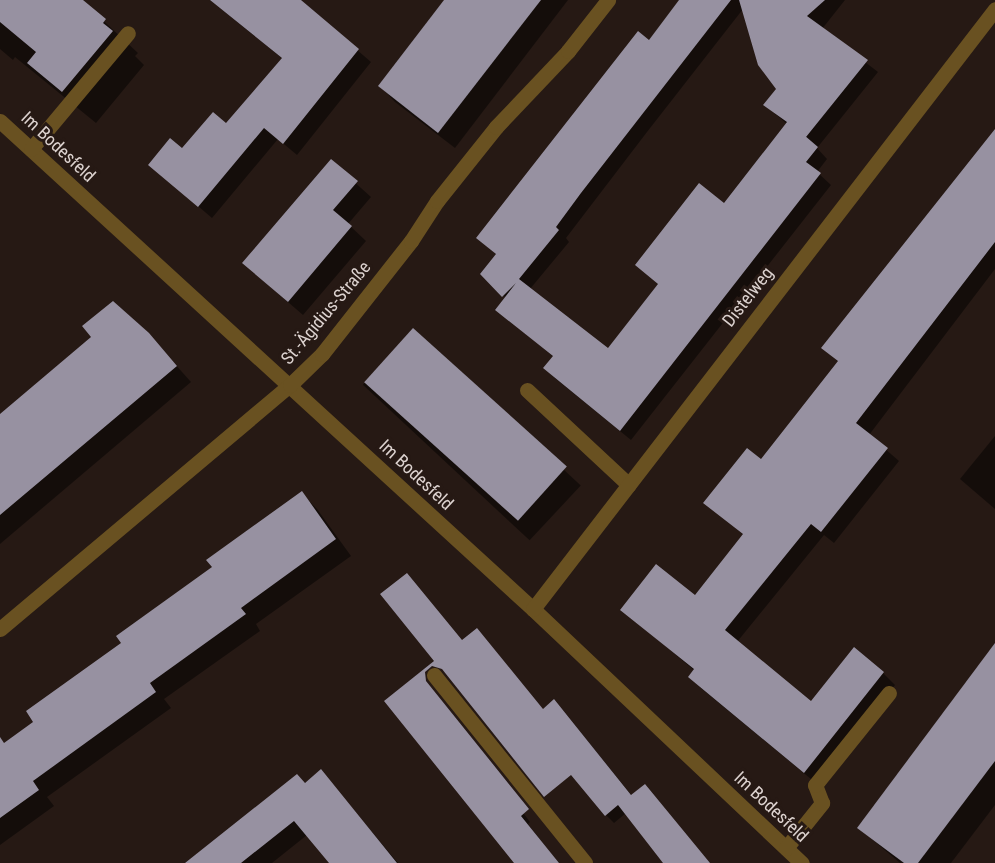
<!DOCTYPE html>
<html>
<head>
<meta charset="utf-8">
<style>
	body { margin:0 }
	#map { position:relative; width:995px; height:863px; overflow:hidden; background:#261914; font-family:"Roboto Condensed",sans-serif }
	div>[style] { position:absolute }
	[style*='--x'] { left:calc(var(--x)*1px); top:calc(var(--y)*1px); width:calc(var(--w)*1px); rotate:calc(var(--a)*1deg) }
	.shadow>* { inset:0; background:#0007; transform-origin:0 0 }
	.building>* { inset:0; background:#9791a1; transform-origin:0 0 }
	.minor>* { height:15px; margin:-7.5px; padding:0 7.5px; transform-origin:7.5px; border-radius:7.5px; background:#695121 }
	span { translate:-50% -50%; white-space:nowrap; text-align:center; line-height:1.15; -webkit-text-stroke:6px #261914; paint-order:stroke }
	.street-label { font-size:18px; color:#dcd2cf }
</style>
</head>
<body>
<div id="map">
	<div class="shadow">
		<div style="clip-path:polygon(0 0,81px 0,138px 53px,135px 56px,144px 65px,96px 123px,15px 57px,13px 60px,0 49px)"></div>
		<div style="clip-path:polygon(210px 0,299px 0,371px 62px,297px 155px,278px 139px,212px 218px,150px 165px,182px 151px,226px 125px,283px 59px)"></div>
		<div style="clip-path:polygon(446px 0,568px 0,455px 148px,395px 102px,380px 86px)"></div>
		<div style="clip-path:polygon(evenodd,681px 0,845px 0,822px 29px,878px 72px,817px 148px,827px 159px,817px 172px,831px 185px,631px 440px,556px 379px,545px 368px,554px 357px,497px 310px,506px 298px,482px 274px,497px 255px,478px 238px,649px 42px,681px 0,743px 9px,777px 89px,765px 105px,787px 124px,725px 205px,637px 265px,659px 285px,608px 351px,530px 289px,569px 242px,566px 238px,647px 132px,743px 9px)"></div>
		<div style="clip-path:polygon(331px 161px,371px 197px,348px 224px,366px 241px,303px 315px,259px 277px)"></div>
		<div style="clip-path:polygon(995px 164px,995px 269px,869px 435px,899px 461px,834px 543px,824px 535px,737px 642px,811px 703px,883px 673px,895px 685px,817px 784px,702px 689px,690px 677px,695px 671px,622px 609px,695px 597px,744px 535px,705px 502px,761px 461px,839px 362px,823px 348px)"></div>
		<div style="left:414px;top:330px;width:228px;height:75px;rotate:43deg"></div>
		<div style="clip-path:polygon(148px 334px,191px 382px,0 544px,0 416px)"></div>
		<div style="clip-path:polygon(995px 436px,995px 509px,960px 479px)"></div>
		<div style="clip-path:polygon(301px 493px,317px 509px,351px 556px,256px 624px,260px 631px,164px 699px,171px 708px,47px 797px,54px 806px,0 845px,0 747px,35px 722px,124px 643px)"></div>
		<div style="clip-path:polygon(995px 645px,995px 805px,951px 863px,900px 863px,859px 828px)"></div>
		<div style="clip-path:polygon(426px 684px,530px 822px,528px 824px,558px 863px,516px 863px)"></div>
		<div style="clip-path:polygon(562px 709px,632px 796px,709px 863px,667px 863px,626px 813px,614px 823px,606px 815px)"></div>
		<div style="clip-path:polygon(321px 771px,398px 863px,331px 863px,307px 835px,272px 863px,196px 863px)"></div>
	</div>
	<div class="building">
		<div style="clip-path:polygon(0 0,83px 0,106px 19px,103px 23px,113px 31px,62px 92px,27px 63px,36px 52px,0 22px)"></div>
		<div style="clip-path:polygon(210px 0,301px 0,359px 49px,283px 144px,264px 128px,198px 207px,148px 165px,170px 138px,182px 148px,213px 112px,226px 123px,282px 58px)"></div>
		<div style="clip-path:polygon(444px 0,541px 0,438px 133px,378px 86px)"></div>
		<div style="clip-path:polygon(679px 0,731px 0,581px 193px,556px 227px,559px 230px,519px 279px,608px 348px,658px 284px,635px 265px,699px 183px,724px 203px,787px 122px,763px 105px,776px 89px,758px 65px,739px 0,825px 0,807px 16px,868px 60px,806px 137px,804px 135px,818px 147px,806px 162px,821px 173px,620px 431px,543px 368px,553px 356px,495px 310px,516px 283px,502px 297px,480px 274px,496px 254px,476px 238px,638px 31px,649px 40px)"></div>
		<div style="clip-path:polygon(995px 129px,995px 242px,856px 423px,888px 448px,821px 532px,811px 524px,725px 630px,811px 701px,854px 647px,884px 672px,804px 773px,688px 677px,694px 669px,620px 610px,656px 564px,695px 595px,743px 534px,703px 503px,747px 448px,761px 459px,838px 361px,821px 348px)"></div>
		<div style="clip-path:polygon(331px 159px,358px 181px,333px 210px,352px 226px,288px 302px,242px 263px)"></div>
		<div style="clip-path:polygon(113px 301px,149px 333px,177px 366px,0 515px,0 414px,91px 337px,82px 326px)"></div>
		<div style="left:413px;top:328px;width:207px;height:73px;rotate:42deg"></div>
		<div style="clip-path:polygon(302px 491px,336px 539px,241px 608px,246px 614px,150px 683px,156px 692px,33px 781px,39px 790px,0 818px,0 737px,4px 743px,33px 722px,26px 711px,121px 643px,116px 636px,212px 567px,206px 560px)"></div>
		<div style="clip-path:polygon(407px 573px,462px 640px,477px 628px,543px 709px,554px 699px,631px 795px,645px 784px,710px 863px,663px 863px,618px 805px,605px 816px,571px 775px,544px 797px,442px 669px,432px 666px,425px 672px,426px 681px,529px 809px,521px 816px,559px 863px,514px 863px,384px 701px,434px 661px,380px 594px)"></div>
		<div style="clip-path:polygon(995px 643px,995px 761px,918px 863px,904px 863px,857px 828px)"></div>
		<div style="clip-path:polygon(321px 769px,397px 863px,329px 863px,294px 821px,241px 863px,185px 863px,297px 774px,305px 783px)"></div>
	</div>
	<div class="minor">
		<div style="--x:0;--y:121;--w:723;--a:42.48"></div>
		<div style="--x:533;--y:609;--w:370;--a:43.4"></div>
		<div style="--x:31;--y:149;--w:151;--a:-50.1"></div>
		<div style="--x:527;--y:390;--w:139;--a:43"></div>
		<div style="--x:533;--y:609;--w:757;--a:-52.4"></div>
		<div style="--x:0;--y:629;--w:379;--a:-40.1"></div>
		<div style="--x:290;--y:385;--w:45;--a:-44.1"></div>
		<div style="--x:322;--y:354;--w:144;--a:-51.8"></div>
		<div style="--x:411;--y:241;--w:48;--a:-57"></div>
		<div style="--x:437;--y:201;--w:95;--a:-51.4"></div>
		<div style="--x:496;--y:127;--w:105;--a:-46.5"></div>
		<div style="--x:568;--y:51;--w:65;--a:-51.9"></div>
		<div style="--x:434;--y:675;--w:241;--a:51.2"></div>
		<div style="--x:786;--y:848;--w:58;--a:-51.3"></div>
		<div style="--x:822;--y:803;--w:19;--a:-111"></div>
		<div style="--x:815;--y:785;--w:118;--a:-51.2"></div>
	</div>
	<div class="street-label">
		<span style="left:58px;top:147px;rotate:43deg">Im Bodesfeld</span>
		<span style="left:748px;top:297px;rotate:-52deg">Distelweg</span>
		<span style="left:326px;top:313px;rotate:-50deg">St.-Ägidius-Straße</span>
		<span style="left:416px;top:475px;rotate:43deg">Im Bodesfeld</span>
		<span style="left:771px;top:807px;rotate:43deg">Im Bodesfeld</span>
	</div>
</div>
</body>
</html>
